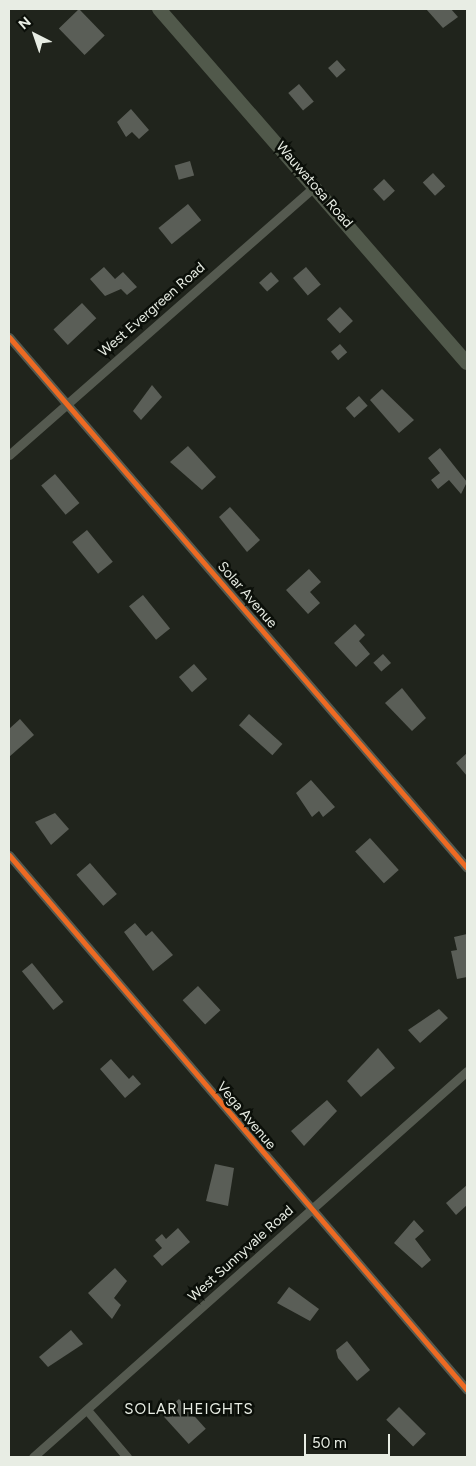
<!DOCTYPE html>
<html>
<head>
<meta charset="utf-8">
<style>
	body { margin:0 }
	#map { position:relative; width:476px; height:1466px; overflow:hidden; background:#20241c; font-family:Figtree,sans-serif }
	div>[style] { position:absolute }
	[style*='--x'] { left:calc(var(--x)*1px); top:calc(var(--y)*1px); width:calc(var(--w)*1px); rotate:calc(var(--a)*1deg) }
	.building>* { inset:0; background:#5a5e57; transform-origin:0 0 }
	.minor>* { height:9px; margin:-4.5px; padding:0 4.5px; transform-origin:4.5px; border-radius:4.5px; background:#555a50 }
	.primary>* { height:14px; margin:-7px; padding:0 7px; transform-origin:7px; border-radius:7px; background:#51594b }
	.cycleway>* { height:5px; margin:-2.5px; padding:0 2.5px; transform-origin:2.5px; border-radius:2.5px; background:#ed6a23 }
	span { translate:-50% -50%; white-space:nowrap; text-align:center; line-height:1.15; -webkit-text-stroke:5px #0b0f09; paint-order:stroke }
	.street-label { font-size:14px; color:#e8ede4 }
	.neighbourhood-label { font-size:15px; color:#e8ede4; letter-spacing:1px }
	.frame { position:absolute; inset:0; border:10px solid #e8ede4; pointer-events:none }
	.north { position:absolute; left:10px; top:10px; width:50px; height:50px; -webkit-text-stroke:4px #0b0f09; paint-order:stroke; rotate:319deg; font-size:14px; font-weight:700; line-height:20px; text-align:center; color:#e8ede4 }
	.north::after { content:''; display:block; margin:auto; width:18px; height:22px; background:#e8ede4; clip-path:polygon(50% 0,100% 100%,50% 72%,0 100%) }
	.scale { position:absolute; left:304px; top:1434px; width:86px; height:22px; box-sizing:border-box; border:2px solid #e8ede4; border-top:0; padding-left:6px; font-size:15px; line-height:18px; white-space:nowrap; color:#e8ede4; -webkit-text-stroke:4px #0b0f09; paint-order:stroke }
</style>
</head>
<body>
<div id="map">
	<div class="building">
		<div style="left:79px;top:9px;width:37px;height:28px;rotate:46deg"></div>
		<div style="clip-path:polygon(426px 9px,451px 9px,458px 17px,443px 28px)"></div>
		<div style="left:337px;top:60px;width:13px;height:12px;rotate:48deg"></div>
		<div style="left:299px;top:84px;width:23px;height:14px;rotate:50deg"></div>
		<div style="clip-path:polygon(131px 109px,149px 130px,139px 139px,132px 132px,126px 137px,117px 122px)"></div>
		<div style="left:190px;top:161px;width:15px;height:16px;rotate:74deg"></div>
		<div style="left:433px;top:173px;width:18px;height:14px;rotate:47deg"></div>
		<div style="left:384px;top:179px;width:16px;height:15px;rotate:47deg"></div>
		<div style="left:188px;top:204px;width:21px;height:38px;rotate:51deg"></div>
		<div style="clip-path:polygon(104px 267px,115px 279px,123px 272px,137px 287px,127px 295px,121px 289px,105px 296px,90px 279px)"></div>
		<div style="left:306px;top:267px;width:23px;height:17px;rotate:50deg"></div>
		<div style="left:271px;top:272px;width:12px;height:16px;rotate:48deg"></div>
		<div style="left:82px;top:303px;width:21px;height:39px;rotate:47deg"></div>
		<div style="left:340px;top:307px;width:19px;height:18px;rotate:47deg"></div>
		<div style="left:340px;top:344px;width:11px;height:12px;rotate:49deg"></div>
		<div style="clip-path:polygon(152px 385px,162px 397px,141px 420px,133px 411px)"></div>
		<div style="clip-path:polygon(382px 389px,414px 420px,399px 433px,370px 400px)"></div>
		<div style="left:359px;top:396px;width:13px;height:18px;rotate:48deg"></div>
		<div style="clip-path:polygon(188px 446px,216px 477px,202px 490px,170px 462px)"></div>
		<div style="clip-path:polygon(440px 448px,467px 482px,461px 494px,449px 480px,438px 489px,431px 480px,440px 473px,428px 458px)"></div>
		<div style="left:55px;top:474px;width:38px;height:18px;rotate:50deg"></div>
		<div style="clip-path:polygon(230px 507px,260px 540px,247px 552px,219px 517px)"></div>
		<div style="left:87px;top:530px;width:41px;height:19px;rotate:51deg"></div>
		<div style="clip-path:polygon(309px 569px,321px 582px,310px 592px,320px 603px,308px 614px,286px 590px)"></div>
		<div style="left:143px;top:595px;width:43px;height:18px;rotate:51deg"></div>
		<div style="clip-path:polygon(355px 624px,365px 635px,359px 641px,370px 654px,356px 667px,334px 643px)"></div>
		<div style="left:383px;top:654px;width:12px;height:13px;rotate:48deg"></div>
		<div style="left:194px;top:664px;width:20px;height:20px;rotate:49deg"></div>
		<div style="clip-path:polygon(402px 688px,426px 718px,412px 731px,385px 703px)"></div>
		<div style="left:249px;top:714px;width:45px;height:15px;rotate:42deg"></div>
		<div style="clip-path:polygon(20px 719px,34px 735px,9px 757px,9px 729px)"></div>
		<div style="clip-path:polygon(467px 753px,467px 776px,456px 763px)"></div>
		<div style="clip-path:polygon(311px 780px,335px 807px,323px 817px,319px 811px,312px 817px,296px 793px)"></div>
		<div style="clip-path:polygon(55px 813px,69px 829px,51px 845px,35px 822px)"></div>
		<div style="left:370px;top:838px;width:43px;height:20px;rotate:48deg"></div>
		<div style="left:90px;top:863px;width:41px;height:18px;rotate:49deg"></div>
		<div style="clip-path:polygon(135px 923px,146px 936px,152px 931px,173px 955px,153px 971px,124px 932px)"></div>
		<div style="clip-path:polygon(467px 934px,467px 977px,457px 979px,451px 951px,457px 950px,454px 937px)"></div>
		<div style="left:32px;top:963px;width:50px;height:13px;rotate:51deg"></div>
		<div style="left:198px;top:986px;width:33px;height:21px;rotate:47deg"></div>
		<div style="clip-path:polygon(439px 1009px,448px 1018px,420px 1043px,408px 1030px)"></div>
		<div style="clip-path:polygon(378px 1048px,395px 1068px,361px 1097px,347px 1081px)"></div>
		<div style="clip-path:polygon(111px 1059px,129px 1079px,133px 1075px,141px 1084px,125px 1098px,100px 1069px)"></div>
		<div style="clip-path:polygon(327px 1100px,337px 1111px,304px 1146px,291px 1131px)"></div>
		<div style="clip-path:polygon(215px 1164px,234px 1168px,228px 1206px,206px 1201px)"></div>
		<div style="clip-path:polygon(467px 1185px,467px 1205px,456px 1215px,446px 1203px)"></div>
		<div style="clip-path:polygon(414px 1220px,424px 1231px,415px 1239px,431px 1260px,422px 1268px,394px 1243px)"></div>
		<div style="clip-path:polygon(178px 1228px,190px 1242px,162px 1266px,153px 1256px,162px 1248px,155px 1240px,162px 1234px,166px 1239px)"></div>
		<div style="clip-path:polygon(115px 1268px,127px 1281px,114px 1298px,121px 1305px,112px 1319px,88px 1293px)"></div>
		<div style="clip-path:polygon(289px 1287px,319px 1309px,310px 1321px,277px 1303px)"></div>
		<div style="clip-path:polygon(71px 1330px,83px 1344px,48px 1367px,39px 1357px)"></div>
		<div style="clip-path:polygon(347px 1341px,370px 1370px,357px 1381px,338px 1358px,336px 1350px)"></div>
		<div style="left:179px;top:1399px;width:40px;height:23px;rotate:48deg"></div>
		<div style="left:399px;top:1407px;width:38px;height:18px;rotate:45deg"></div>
	</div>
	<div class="minor">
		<div style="--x:9;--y:337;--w:701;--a:49.22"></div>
		<div style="--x:9;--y:455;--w:407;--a:-41.3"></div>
		<div style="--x:9;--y:855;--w:704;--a:49.43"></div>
		<div style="--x:87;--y:1410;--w:62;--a:49.6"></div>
		<div style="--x:33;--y:1457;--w:581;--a:-41.65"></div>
	</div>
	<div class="primary">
		<div style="--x:159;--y:9;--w:469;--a:49"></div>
	</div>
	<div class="cycleway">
		<div style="--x:9;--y:337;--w:701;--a:49.22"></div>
		<div style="--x:9;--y:855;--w:704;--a:49.43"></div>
	</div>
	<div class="street-label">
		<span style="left:314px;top:185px;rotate:49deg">Wauwatosa Road</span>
		<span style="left:152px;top:310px;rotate:-41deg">West Evergreen Road</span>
		<span style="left:247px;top:595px;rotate:49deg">Solar Avenue</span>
		<span style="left:246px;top:1116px;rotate:50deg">Vega Avenue</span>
		<span style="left:241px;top:1254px;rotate:-42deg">West Sunnyvale Road</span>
	</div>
	<div class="neighbourhood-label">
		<span style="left:189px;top:1410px">SOLAR HEIGHTS</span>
	</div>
	<div class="frame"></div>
	<div class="north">N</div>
	<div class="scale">50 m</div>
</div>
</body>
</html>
